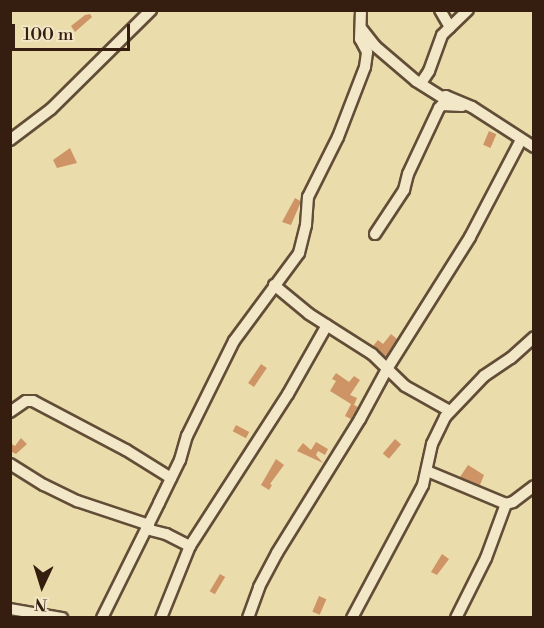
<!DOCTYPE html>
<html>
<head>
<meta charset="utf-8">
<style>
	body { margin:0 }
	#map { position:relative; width:544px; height:628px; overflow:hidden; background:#ebdcab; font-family:"Libre Bodoni",serif }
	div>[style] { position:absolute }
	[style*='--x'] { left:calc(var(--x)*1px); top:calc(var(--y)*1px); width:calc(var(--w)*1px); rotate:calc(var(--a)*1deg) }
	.building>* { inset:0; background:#ce9465; transform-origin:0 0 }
	.roads { filter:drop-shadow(2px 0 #624d37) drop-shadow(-2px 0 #624d37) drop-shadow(0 2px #624d37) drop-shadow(0 -2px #624d37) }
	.minor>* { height:10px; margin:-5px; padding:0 5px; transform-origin:5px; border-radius:5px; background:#f2e8c8 }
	span { translate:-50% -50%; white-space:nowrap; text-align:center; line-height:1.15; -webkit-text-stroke:4.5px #f2e8c8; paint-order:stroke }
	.frame { position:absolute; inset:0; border:12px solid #351d10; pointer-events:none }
	.north { position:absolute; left:12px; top:556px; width:60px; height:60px; -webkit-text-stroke:4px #f2e8c8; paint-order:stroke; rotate:184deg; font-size:16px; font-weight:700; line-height:24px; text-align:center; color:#351d10 }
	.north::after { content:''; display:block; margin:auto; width:21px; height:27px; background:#351d10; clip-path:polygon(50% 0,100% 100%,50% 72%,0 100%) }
	.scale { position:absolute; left:12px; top:24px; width:118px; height:27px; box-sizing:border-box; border:3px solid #351d10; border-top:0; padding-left:8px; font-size:18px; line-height:21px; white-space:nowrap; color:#351d10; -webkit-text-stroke:4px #f2e8c8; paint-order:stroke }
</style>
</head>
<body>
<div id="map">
	<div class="building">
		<div style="clip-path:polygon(90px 14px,92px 17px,75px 32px,71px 26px,85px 15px)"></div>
		<div style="left:489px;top:131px;width:8px;height:15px;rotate:23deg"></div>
		<div style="clip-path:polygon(70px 148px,77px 163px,57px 168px,53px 160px)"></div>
		<div style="clip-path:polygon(295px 198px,300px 201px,300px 204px,291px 225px,282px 222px)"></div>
		<div style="clip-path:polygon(391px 334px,397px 339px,386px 357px,373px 346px,378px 340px,383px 344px)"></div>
		<div style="left:261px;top:364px;width:7px;height:23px;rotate:34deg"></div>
		<div style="clip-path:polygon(336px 373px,349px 382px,354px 376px,360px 380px,350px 395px,357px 398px,354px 405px,358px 407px,351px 419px,345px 416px,351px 404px,330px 391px,336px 381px,332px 379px)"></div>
		<div style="left:236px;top:425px;width:15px;height:7px;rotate:28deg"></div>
		<div style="clip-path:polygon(21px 438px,27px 444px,16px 454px,10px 451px,10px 443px,15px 446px)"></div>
		<div style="left:395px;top:439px;width:8px;height:19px;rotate:40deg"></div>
		<div style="clip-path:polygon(316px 442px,328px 449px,325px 455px,318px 451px,316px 455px,323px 463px,297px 451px,303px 443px,311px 450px)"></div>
		<div style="clip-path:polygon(276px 459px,284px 465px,270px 484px,272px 485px,269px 490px,261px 485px)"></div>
		<div style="clip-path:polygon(468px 465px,484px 475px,480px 485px,460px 477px)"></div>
		<div style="clip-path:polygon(442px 554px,449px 559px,437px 575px,431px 572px)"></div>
		<div style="left:220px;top:574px;width:6px;height:20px;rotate:31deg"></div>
		<div style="left:319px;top:596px;width:8px;height:17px;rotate:23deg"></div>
	</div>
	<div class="roads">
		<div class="minor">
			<div style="--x:440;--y:10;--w:20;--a:60"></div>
			<div style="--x:361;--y:28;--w:23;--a:52"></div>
			<div style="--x:375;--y:46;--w:54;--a:40.5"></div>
			<div style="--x:416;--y:81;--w:31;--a:32"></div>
			<div style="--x:442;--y:97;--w:4;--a:-14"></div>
			<div style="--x:446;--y:96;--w:28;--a:23"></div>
			<div style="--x:472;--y:107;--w:74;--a:32.8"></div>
			<div style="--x:421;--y:83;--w:14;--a:-56"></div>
			<div style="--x:429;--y:71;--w:38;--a:-70"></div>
			<div style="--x:442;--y:35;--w:36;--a:-44"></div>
			<div style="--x:10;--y:140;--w:51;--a:-37.1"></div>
			<div style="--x:51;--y:109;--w:141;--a:-44.7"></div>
			<div style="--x:375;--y:234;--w:53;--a:-56.6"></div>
			<div style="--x:404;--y:190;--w:16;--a:-76"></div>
			<div style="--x:408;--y:174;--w:73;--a:-64.8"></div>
			<div style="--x:439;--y:108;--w:4;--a:-45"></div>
			<div style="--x:442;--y:105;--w:20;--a:3"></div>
			<div style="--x:274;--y:285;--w:45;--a:39.6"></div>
			<div style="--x:309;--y:314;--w:75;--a:32.4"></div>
			<div style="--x:372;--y:354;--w:46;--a:44.1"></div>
			<div style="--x:405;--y:386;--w:51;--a:29.1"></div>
			<div style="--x:10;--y:412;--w:19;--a:-35"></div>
			<div style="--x:26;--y:401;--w:7;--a:0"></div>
			<div style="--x:33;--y:401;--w:105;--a:27.8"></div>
			<div style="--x:126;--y:450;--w:53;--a:31.9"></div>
			<div style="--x:10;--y:464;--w:40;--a:32"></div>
			<div style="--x:44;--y:485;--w:37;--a:26"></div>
			<div style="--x:77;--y:501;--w:76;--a:18.4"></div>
			<div style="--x:427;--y:471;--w:86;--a:22.7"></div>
			<div style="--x:506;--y:504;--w:7;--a:-16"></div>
			<div style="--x:513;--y:502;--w:26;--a:-37"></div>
			<div style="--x:146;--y:529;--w:21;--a:14"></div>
			<div style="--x:166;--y:534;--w:27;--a:27"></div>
			<div style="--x:10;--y:609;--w:53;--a:9.8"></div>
			<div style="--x:102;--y:618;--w:128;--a:-63.6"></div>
			<div style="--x:159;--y:503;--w:48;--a:-64"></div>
			<div style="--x:180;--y:460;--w:25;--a:-74"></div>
			<div style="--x:187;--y:436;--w:106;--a:-63.7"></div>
			<div style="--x:234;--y:341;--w:109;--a:-53.5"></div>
			<div style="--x:299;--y:253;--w:29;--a:-76"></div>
			<div style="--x:306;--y:225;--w:28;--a:-86"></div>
			<div style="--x:308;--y:197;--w:67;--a:-63.4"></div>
			<div style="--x:338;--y:137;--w:75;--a:-68.9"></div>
			<div style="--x:365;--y:67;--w:15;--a:-82"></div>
			<div style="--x:367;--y:52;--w:15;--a:-118"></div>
			<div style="--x:360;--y:39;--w:29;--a:-88"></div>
			<div style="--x:161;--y:618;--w:78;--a:-68.1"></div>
			<div style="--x:190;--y:546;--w:181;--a:-57.2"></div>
			<div style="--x:288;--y:394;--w:79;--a:-60.5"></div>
			<div style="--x:248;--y:618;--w:33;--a:-70"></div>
			<div style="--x:259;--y:587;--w:38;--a:-62"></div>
			<div style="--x:277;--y:553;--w:158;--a:-58.2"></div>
			<div style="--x:360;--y:419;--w:57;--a:-61.6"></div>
			<div style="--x:387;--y:369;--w:156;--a:-57.8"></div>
			<div style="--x:470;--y:237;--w:110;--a:-62.3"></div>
			<div style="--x:352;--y:618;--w:151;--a:-61.9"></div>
			<div style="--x:423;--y:485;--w:42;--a:-77.6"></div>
			<div style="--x:432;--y:444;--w:30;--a:-64"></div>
			<div style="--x:445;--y:417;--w:57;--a:-46.4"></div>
			<div style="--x:484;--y:376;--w:32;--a:-34"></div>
			<div style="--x:511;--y:358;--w:31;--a:-42"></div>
			<div style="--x:456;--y:618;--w:67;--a:-63.4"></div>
			<div style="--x:486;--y:558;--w:58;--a:-69.7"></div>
		</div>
	</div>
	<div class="frame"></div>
	<div class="north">N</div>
	<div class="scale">100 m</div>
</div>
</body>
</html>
